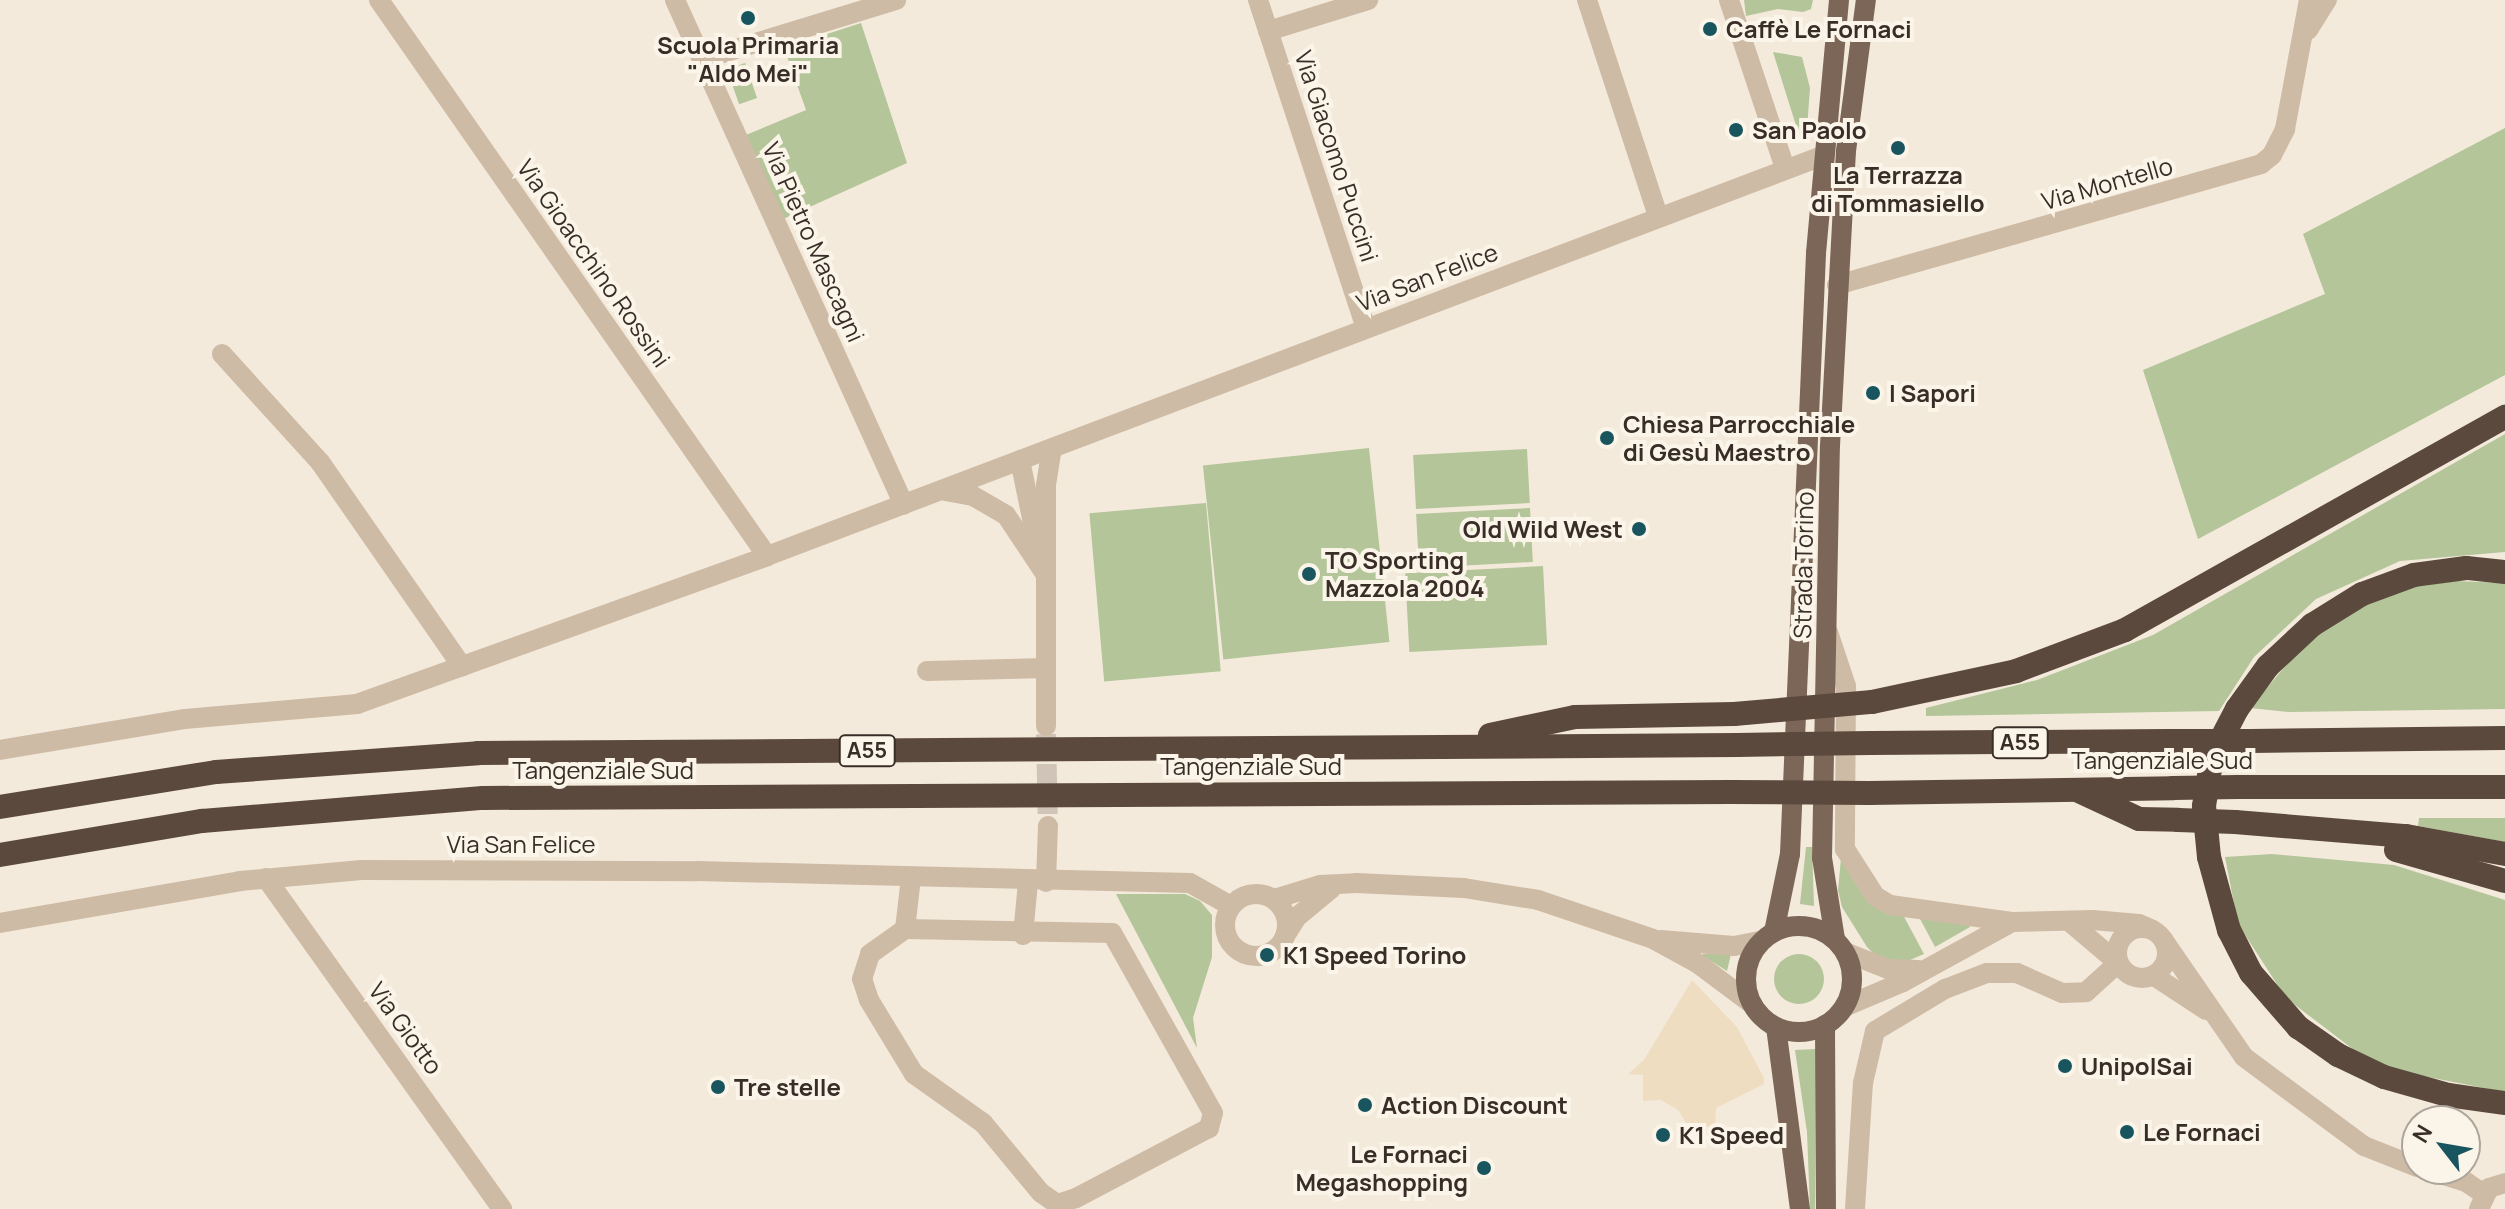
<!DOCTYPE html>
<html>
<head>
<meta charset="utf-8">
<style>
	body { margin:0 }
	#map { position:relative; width:2505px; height:1209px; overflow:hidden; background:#f4eadb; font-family:Manrope,sans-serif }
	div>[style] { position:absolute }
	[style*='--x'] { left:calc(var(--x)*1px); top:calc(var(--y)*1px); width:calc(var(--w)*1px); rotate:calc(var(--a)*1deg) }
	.green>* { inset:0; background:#b3c599; transform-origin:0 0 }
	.round { border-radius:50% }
	.plaza>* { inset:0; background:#eeddc0 }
	.minor-tunnel>* { height:20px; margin-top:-10px; transform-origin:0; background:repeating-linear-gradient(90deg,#cfc4b7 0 20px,transparent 0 30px) }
	.minor>* { height:20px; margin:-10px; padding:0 10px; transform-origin:10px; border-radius:10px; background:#cebba5 }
	.minor>.ring { margin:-10px; padding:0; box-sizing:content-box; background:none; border:20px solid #cebba5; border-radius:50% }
	.major>* { height:20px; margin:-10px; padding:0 10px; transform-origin:10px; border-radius:10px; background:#7c6657 }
	.major>.ring { margin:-10px; padding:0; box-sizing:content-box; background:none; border:20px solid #7c6657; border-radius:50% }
	.highway>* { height:24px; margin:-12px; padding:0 12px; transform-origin:12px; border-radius:12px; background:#5b493d }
	.highway-bridge>* { height:24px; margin:-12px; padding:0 12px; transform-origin:12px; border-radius:12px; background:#5b493d }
	.dots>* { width:22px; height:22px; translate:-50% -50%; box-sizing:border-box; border:4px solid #fbf4e8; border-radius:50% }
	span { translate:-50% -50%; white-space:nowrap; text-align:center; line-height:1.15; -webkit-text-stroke:8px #fbf4e8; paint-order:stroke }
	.shield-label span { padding:2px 6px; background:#fbf4e8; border:2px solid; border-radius:6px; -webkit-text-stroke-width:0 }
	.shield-label { font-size:22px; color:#392e27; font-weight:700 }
	.poi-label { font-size:24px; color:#392e27; font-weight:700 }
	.left { translate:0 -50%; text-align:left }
	.right { translate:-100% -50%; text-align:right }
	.street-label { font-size:24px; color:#392e27 }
	.north { position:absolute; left:2401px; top:1105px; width:80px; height:80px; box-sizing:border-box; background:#fbf4e8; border:2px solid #ada59b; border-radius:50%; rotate:301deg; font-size:22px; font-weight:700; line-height:32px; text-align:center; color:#392e27 }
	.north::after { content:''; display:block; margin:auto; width:28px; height:36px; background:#18555f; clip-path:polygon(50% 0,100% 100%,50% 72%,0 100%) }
</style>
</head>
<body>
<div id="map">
	<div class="green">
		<div style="clip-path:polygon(1744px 0,1813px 0,1811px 9px,1803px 12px,1778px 9px,1746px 16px)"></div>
		<div style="clip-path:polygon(861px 23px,907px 163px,783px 219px,746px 135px,806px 110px,784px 48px)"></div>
		<div style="clip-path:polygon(1773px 52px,1802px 57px,1810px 88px,1807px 129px,1799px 135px)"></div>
		<div style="left:745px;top:63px;width:37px;height:19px;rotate:71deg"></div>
		<div style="clip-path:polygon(2505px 128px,2505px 375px,2198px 539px,2143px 370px,2325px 294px,2303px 234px)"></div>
		<div style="clip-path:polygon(2505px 434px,2505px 552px,2400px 561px,2316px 599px,2254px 657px,2219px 711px,1926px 716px,1926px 708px,2037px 680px,2153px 635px)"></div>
		<div style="left:1369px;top:448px;width:195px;height:167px;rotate:84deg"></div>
		<div style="left:1527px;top:449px;width:54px;height:114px;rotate:87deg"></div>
		<div style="left:1206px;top:503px;width:169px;height:117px;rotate:85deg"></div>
		<div style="left:1530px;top:508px;width:54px;height:114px;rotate:87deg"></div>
		<div style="left:1543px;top:566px;width:79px;height:138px;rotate:87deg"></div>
		<div style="clip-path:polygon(2455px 581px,2505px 583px,2505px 709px,2289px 712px,2250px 708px,2302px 646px,2336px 620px,2409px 585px)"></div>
		<div style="clip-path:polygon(2419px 818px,2505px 818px,2505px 842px,2418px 826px)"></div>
		<div style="clip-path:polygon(1806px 847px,1812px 847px,1814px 906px,1800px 904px)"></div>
		<div style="clip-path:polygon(2272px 854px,2394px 865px,2505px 900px,2505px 1092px,2402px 1072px,2358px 1053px,2286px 998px,2238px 924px,2225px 857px)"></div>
		<div style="clip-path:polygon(1841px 858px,1902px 913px,1924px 954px,1903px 963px,1877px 957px,1867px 947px,1842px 907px,1838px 890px)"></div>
		<div style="clip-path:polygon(1116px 894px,1185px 894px,1200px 901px,1212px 915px,1212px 957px,1193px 1018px,1197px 1048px)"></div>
		<div style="clip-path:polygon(1918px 915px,1969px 924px,1970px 927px,1935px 947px)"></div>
		<div class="round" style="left:1774px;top:954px;width:50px;height:50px"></div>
		<div style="clip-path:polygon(1703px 954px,1731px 954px,1727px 971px,1703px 956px)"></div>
		<div style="clip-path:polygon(1816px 1049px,1815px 1209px,1810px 1209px,1807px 1132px,1795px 1050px)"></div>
	</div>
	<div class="plaza">
		<div style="clip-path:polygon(1692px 980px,1737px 1027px,1764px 1078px,1764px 1084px,1716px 1108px,1715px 1127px,1688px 1126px,1678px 1110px,1661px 1100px,1643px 1101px,1643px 1075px,1628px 1074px,1644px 1060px)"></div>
	</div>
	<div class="minor-tunnel">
		<div style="--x:1046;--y:734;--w:92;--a:88.8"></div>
	</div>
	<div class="minor">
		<div style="--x:379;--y:0;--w:678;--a:55.09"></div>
		<div style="--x:675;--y:0;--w:554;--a:65.61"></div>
		<div style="--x:1258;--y:0;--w:345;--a:71.8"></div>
		<div style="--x:1587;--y:0;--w:227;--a:71.8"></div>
		<div style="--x:1729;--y:0;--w:177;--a:71.6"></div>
		<div style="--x:2308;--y:30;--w:36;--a:-58"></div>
		<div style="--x:1268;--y:31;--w:105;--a:-17.2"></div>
		<div style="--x:703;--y:59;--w:202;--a:-17"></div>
		<div style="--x:1837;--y:285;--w:441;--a:-15.9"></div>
		<div style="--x:2261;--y:164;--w:14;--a:-39"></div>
		<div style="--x:2272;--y:155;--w:29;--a:-63"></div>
		<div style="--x:2285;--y:129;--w:131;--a:-79.5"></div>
		<div style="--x:222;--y:354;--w:146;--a:47.8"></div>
		<div style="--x:320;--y:462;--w:249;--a:55.2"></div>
		<div style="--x:1020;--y:460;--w:90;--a:78.4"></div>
		<div style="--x:945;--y:491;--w:28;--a:10"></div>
		<div style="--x:973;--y:496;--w:38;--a:30"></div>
		<div style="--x:1006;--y:515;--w:69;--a:56.3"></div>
		<div style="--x:1828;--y:632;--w:57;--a:71.6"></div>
		<div style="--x:1846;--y:686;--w:163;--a:90.4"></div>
		<div style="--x:1845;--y:849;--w:56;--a:57.4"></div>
		<div style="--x:1875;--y:896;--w:17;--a:31"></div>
		<div style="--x:1890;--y:905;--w:123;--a:7.9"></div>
		<div style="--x:2012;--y:922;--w:81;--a:-1.4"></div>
		<div style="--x:2093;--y:920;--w:46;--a:5"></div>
		<div style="--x:2139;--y:924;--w:15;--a:23"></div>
		<div style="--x:927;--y:671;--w:119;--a:-1.4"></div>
		<div style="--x:1046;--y:726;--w:241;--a:-90"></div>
		<div style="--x:1046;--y:485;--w:37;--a:-81"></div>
		<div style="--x:0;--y:750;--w:188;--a:-9.5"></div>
		<div style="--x:185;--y:719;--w:173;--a:-5"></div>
		<div style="--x:357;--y:704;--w:436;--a:-19.8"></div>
		<div style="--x:767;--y:556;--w:1128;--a:-20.76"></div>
		<div style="--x:266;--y:878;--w:407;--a:54.5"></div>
		<div style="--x:1046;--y:882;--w:56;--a:-88"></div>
		<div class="ring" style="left:1225px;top:894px;width:42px;height:42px"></div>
		<div style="--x:1274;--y:899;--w:48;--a:-16.9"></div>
		<div style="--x:1320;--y:885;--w:36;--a:-3"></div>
		<div style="--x:1356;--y:883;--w:108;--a:2.7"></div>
		<div style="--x:1464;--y:888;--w:75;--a:9.2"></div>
		<div style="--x:1538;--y:900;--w:121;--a:18.7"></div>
		<div style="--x:1653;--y:939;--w:50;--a:28.6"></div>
		<div style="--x:1697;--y:963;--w:69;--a:36.7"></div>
		<div style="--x:0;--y:923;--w:244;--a:-9.9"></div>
		<div style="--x:240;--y:881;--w:122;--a:-5.2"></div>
		<div style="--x:362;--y:870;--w:335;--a:0.2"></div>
		<div style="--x:697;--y:871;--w:493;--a:1.4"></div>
		<div style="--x:1190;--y:883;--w:47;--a:29.3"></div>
		<div class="ring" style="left:2117px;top:928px;width:30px;height:30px"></div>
		<div style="--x:905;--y:929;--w:207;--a:1.1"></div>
		<div style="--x:1112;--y:933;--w:206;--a:60.7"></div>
		<div style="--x:1213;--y:1113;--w:16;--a:105"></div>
		<div style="--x:1209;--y:1128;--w:150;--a:152.2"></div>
		<div style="--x:1076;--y:1198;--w:20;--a:162"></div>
		<div style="--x:1057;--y:1204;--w:19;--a:-145"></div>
		<div style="--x:1041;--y:1193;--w:91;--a:-129.6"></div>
		<div style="--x:983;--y:1123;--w:85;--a:-144.6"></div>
		<div style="--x:914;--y:1074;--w:87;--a:-121.3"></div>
		<div style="--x:869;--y:1000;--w:22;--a:-108"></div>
		<div style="--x:862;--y:979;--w:26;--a:-72"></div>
		<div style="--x:870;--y:954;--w:43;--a:-35.5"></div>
		<div style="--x:905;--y:929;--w:51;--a:-83.3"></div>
		<div style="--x:1023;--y:935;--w:53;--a:-84.6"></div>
		<div style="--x:1285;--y:936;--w:22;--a:-58"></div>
		<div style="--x:1297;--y:917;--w:45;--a:-39.6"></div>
		<div style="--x:1661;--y:940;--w:73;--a:4.7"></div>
		<div style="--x:1734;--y:946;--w:26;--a:-11"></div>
		<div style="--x:2164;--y:941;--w:141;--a:55.4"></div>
		<div style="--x:2244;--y:1057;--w:149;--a:36.6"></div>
		<div style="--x:2364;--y:1146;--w:57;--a:21.6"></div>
		<div style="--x:1845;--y:952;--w:46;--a:21.6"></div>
		<div style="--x:1888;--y:969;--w:30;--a:2"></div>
		<div style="--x:2154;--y:976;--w:62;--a:33.2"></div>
		<div style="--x:1844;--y:1007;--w:64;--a:-23"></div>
		<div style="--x:1903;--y:982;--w:124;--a:-28.8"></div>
		<div style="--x:2424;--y:1169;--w:44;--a:17.2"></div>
		<div style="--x:2466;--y:1182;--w:22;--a:34"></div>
		<div style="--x:1855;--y:1209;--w:126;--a:-86.4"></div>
		<div style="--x:1863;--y:1083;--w:53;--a:-77"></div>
		<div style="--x:1875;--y:1031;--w:82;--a:-31"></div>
		<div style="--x:1945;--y:989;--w:45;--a:-20.9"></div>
		<div style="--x:1987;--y:973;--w:30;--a:0"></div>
		<div style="--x:2017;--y:973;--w:49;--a:24"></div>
		<div style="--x:2062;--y:993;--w:24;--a:-2"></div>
		<div style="--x:2086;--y:992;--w:43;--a:-42.2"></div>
		<div style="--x:2118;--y:963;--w:63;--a:-139.5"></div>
		<div style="--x:2479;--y:1209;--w:23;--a:-65"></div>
		<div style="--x:2489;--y:1188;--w:17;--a:-17"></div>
	</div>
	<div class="major">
		<div class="ring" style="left:1746px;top:926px;width:86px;height:86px"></div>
		<div style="--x:1774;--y:932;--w:80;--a:-78.4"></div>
		<div style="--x:1790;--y:854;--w:602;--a:-87.52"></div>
		<div style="--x:1816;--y:253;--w:254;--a:-84.8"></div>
		<div style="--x:1835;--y:939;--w:82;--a:-99.1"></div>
		<div style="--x:1822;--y:858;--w:412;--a:-88.9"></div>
		<div style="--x:1830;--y:446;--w:295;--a:-86.9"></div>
		<div style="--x:1846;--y:151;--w:152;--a:-82.5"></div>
		<div style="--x:1825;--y:1025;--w:184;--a:89.7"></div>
		<div style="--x:1776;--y:1027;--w:184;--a:82.5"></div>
	</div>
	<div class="highway">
		<div style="--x:2505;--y:572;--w:39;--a:-174"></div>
		<div style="--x:2466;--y:568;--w:52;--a:172.3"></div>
		<div style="--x:2414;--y:575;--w:55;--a:159.9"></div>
		<div style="--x:2362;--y:594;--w:59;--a:148.2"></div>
		<div style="--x:2312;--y:625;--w:60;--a:137"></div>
		<div style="--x:2268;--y:666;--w:53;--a:125.8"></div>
		<div style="--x:2237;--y:709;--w:54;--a:117.5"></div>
		<div style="--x:2212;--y:757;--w:50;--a:99.3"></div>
		<div style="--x:2204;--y:806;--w:51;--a:84.4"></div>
		<div style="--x:2209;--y:857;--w:76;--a:74.7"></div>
		<div style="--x:2229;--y:930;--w:48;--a:62.9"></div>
		<div style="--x:2251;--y:973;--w:72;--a:49"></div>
		<div style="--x:2298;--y:1027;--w:49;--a:35"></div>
		<div style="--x:2338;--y:1055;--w:51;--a:25.6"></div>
		<div style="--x:2384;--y:1077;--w:66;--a:15.7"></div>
		<div style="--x:2448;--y:1095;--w:58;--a:8"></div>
		<div style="--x:1872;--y:702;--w:147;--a:-12.1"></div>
		<div style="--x:2016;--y:671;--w:116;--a:-20.6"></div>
		<div style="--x:2125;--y:630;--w:436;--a:-29.3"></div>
		<div style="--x:1490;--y:735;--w:87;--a:-12"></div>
		<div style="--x:1575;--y:717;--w:159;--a:-1.1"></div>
		<div style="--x:2251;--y:741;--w:254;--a:-0.7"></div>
		<div style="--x:1871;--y:743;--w:298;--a:-0.4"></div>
		<div style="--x:2238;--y:787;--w:267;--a:0"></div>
		<div style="--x:2079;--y:791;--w:66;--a:25"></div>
		<div style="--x:2139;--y:819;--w:39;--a:1"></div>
		<div style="--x:1869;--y:793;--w:304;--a:-0.9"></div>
		<div style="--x:0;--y:807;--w:219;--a:-9.2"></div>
		<div style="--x:216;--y:772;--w:263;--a:-4.1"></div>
		<div style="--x:478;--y:753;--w:1259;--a:-0.36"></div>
		<div style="--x:2235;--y:822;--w:172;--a:4.7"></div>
		<div style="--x:2406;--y:836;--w:101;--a:10.3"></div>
		<div style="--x:2396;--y:850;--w:113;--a:15.9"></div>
		<div style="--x:0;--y:855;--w:205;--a:-9.6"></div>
		<div style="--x:202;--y:821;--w:282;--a:-4.7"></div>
		<div style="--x:483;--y:798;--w:1247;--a:-0.28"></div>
	</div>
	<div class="highway-bridge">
		<div style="--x:1734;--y:714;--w:139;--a:-5"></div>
		<div style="--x:2169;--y:741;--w:82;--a:0"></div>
		<div style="--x:1737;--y:745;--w:134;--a:-0.9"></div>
		<div style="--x:2173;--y:788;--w:65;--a:-0.9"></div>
		<div style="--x:1730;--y:792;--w:139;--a:0.4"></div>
		<div style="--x:2178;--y:820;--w:57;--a:2"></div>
	</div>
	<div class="dots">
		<div style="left:748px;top:18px;background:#18555f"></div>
		<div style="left:1710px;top:29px;background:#18555f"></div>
		<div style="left:1736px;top:130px;background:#18555f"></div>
		<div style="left:1898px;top:148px;background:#18555f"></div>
		<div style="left:1873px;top:393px;background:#18555f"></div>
		<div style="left:1607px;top:438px;background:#18555f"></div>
		<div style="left:1639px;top:529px;background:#18555f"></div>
		<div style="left:1309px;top:574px;background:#18555f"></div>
		<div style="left:1267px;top:955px;background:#18555f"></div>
		<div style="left:2065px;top:1066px;background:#18555f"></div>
		<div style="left:718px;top:1087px;background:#18555f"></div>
		<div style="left:1365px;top:1105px;background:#18555f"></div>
		<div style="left:2127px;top:1132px;background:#18555f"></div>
		<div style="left:1663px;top:1135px;background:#18555f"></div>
		<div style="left:1484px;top:1168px;background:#18555f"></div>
	</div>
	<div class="shield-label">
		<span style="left:2020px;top:743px">A55</span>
		<span style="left:867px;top:751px">A55</span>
	</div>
	<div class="poi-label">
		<span class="left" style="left:1726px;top:29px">Caffè Le Fornaci</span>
		<span style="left:748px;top:59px">Scuola Primaria<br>"Aldo Mei"</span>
		<span class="left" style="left:1752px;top:130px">San Paolo</span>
		<span style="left:1898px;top:189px">La Terrazza<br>di Tommasiello</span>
		<span class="left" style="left:1889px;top:393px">I Sapori</span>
		<span class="left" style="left:1623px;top:438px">Chiesa Parrocchiale<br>di Gesù Maestro</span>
		<span class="right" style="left:1623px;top:529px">Old Wild West</span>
		<span class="left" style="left:1325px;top:574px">TO Sporting<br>Mazzola 2004</span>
		<span class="left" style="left:1283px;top:955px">K1 Speed Torino</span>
		<span class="left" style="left:2081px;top:1066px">UnipolSai</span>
		<span class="left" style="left:734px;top:1087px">Tre stelle</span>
		<span class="left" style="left:1381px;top:1105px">Action Discount</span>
		<span class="left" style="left:2143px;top:1132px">Le Fornaci</span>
		<span class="left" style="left:1679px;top:1135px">K1 Speed</span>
		<span class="right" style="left:1468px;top:1168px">Le Fornaci<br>Megashopping</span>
	</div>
	<div class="street-label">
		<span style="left:1337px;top:156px;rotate:72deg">Via Giacomo Puccini</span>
		<span style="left:2107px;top:183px;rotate:-16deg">Via Montello</span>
		<span style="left:814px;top:242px;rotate:66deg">Via Pietro Mascagni</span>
		<span style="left:594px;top:263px;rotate:55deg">Via Gioacchino Rossini</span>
		<span style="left:1427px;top:277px;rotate:-21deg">Via San Felice</span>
		<span style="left:1803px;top:565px;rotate:-89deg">Strada Torino</span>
		<span style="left:2162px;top:760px">Tangenziale Sud</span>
		<span style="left:1251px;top:766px">Tangenziale Sud</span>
		<span style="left:603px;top:770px">Tangenziale Sud</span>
		<span style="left:521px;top:844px">Via San Felice</span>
		<span style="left:406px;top:1028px;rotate:54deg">Via Giotto</span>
	</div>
	<div class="north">N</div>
</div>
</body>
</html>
